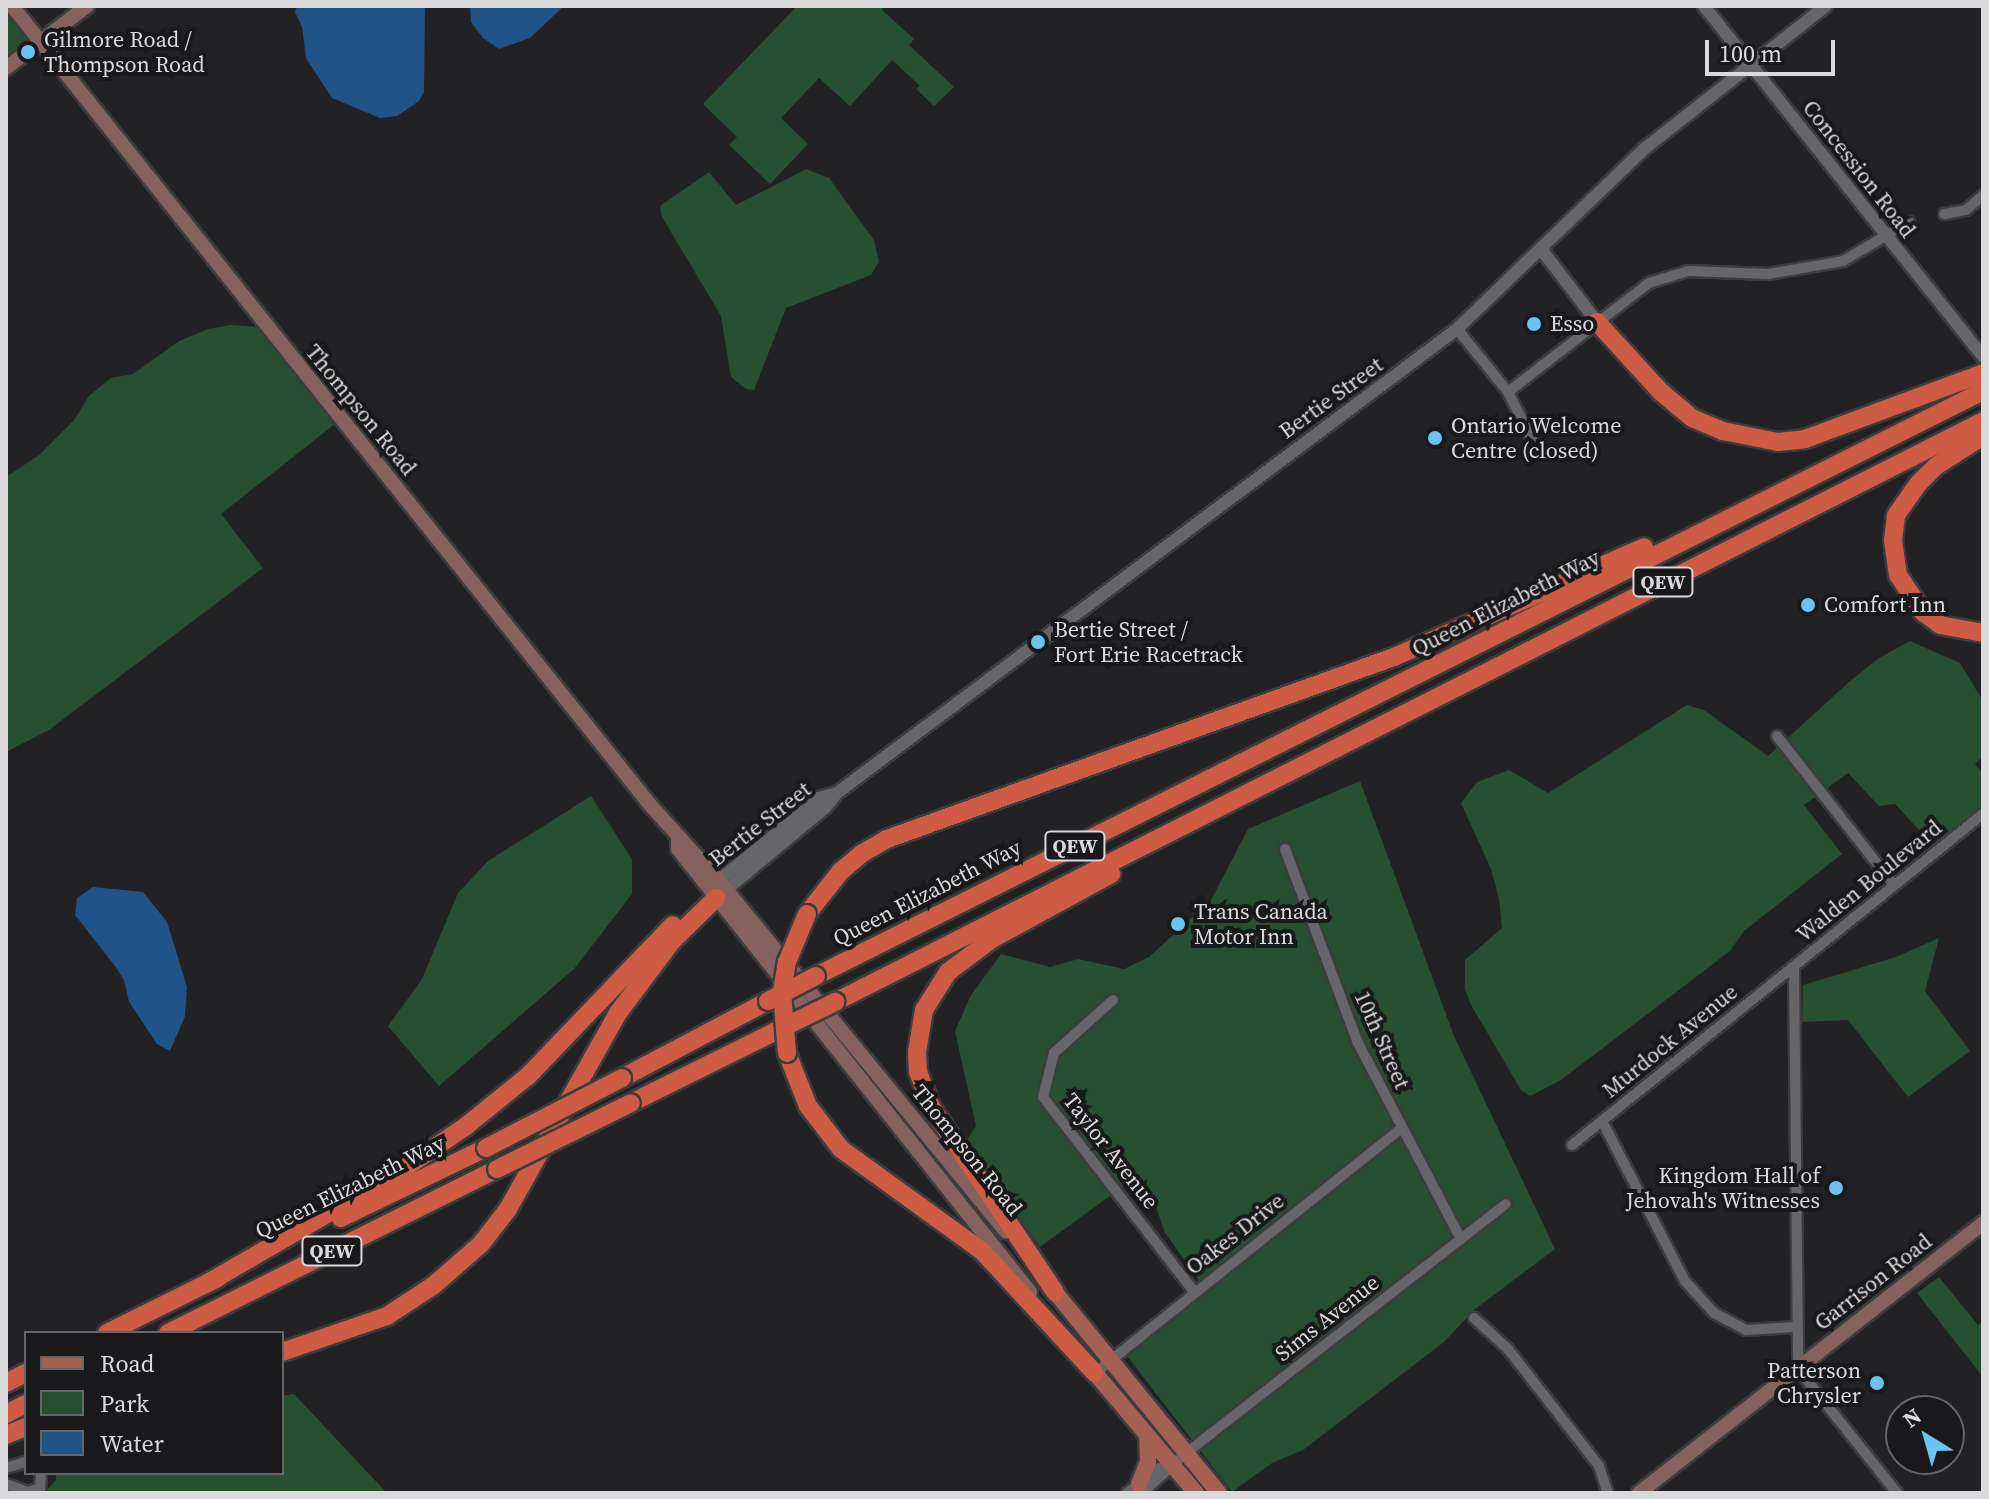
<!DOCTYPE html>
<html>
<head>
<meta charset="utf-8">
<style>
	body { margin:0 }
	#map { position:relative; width:1989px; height:1499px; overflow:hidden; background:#222124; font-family:"Source Serif 4",serif }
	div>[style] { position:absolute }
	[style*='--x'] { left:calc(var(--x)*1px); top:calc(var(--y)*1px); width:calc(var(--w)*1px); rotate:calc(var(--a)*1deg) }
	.green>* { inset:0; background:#274f31 }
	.water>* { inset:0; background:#205488 }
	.roads { filter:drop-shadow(2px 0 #3d3c3e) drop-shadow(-2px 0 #3d3c3e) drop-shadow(0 2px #3d3c3e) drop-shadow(0 -2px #3d3c3e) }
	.minor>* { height:10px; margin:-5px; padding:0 5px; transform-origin:5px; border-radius:5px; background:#666569 }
	.tertiary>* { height:12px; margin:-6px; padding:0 6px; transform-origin:6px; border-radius:6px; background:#666569 }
	.secondary>* { height:14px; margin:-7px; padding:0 7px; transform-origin:7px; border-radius:7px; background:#85625e }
	.primary>* { height:16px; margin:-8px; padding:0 8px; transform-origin:8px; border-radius:8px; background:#a46053 }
	.motorway>* { height:18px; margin:-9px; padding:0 9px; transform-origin:9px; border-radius:9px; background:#ce5c45 }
	.bridges { filter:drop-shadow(2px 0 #3d3c3e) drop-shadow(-2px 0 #3d3c3e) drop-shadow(0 2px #3d3c3e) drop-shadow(0 -2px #3d3c3e) }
	.motorway-bridge>* { height:18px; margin:-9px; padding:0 9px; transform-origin:9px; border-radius:9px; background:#ce5c45 }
	.dots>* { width:22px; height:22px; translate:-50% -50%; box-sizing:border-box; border:4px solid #19181b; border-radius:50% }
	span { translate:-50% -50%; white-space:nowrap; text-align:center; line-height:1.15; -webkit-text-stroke:8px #19181b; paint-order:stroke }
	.shield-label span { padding:2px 6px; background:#19181b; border:2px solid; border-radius:6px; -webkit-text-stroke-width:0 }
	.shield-label { font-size:20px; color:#dad9db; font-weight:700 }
	.poi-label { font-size:22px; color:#dad9db }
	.left { translate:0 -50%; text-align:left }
	.right { translate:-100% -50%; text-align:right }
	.street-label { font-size:22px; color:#dad9db }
	.frame { position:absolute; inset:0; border:8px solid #dad9db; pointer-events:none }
	.legend { position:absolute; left:24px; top:1331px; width:260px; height:144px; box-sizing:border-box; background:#19181b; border:2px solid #666568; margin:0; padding:10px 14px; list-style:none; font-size:24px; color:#dad9db }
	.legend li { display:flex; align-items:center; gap:16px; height:40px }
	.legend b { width:40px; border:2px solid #666568 }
	.north { position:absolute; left:1885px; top:1395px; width:80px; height:80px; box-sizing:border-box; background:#19181b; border:2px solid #666568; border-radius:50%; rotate:323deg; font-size:22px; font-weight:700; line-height:32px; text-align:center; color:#dad9db }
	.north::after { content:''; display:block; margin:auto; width:28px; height:36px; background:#6ac3f1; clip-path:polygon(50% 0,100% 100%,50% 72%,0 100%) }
	.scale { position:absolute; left:1705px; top:40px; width:130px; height:36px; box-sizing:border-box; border:4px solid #dad9db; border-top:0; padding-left:10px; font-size:24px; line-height:28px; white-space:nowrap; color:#dad9db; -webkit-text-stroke:6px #19181b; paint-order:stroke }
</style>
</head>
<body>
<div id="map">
	<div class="green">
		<div style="clip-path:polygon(797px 6px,884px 6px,882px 10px,914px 39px,909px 45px,954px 87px,934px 106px,916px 89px,920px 86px,892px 60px,850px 106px,819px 78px,781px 118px,808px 144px,770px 184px,729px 145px,737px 137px,703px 104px)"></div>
		<div style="clip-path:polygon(6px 10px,29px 41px,6px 59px)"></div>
		<div style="clip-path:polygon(806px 169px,829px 178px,874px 240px,879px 262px,871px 275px,786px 308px,754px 390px,746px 389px,731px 377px,721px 316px,662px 217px,660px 206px,709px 172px,736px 205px)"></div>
		<div style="clip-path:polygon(230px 325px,258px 327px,336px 423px,221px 514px,263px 568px,49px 730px,6px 752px,6px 477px,39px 455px,74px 420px,89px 396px,111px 378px,133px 374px,179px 341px,208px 329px)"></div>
		<div style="clip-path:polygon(1910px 641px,1960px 663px,1983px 701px,1983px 756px,1975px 764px,1983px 774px,1983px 808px,1933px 845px,1895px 804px,1879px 806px,1848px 773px,1804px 805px,1842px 854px,1744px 931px,1730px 951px,1561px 1080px,1530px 1096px,1521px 1090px,1471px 1005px,1465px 989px,1465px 960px,1502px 928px,1499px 899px,1491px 869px,1461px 803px,1477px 782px,1509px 770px,1548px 793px,1687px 705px,1704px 710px,1768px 756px,1849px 682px,1879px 658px)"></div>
		<div style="clip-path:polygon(1360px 781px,1454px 1036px,1555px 1249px,1474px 1310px,1444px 1342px,1303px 1450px,1272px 1463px,1232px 1492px,1127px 1356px,1207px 1291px,1165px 1233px,1155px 1204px,1133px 1179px,1040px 1247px,973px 1155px,967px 1140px,976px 1126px,955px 1031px,971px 995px,1001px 954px,1050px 967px,1078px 959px,1124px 969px,1149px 957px,1211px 900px,1248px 829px)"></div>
		<div style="clip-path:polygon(591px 796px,632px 859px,632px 894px,574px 969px,439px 1086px,388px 1026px,422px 979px,458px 893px,488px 861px)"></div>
		<div style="clip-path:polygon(1939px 938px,1925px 991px,1970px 1051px,1908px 1097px,1848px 1020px,1802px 1022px,1803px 985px,1896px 957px)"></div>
		<div style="clip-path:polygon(1939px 1277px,1978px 1325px,1983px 1322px,1983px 1377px,1917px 1293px)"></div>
		<div style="clip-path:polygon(294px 1394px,387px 1493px,44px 1493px,56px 1480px,56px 1473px,282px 1473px,282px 1396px)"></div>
	</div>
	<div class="water">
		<div style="clip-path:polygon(297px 6px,425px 6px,424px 92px,419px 101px,397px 116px,380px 118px,332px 98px,306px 58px,302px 27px,295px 12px)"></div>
		<div style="clip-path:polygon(470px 6px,564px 6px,530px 38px,499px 49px,483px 38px,471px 22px)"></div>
		<div style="clip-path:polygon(93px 887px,143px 892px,167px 922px,187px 987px,185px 1016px,170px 1051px,157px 1044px,129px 1002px,124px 980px,115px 966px,75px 915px,77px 898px)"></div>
	</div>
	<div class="roads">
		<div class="minor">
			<div style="--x:1944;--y:214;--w:22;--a:-10"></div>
			<div style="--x:1966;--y:210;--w:23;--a:-41"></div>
			<div style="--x:1457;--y:329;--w:81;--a:51"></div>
			<div style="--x:1508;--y:392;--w:68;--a:63.1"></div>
			<div style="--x:1508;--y:392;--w:178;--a:-37.7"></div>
			<div style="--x:1649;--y:283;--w:41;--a:-17.1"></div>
			<div style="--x:1688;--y:271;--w:80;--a:2.1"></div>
			<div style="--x:1768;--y:274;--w:76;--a:-9.8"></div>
			<div style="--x:1843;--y:261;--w:77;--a:-30.6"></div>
			<div style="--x:1777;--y:736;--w:189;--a:51.9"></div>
			<div style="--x:1285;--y:849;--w:205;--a:69.4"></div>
			<div style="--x:1357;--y:1041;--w:224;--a:62.3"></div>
			<div style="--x:1794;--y:968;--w:401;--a:89.4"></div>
			<div style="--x:1798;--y:1369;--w:159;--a:51.4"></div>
			<div style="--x:1113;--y:1000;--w:79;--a:138.1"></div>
			<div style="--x:1054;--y:1053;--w:45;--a:104"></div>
			<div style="--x:1043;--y:1097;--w:247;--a:52.2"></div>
			<div style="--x:1602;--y:1121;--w:180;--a:62.6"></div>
			<div style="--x:1685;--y:1281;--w:43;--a:47.8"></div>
			<div style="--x:1714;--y:1313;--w:36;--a:28"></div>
			<div style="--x:1746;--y:1330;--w:49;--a:-3.5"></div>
			<div style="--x:1572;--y:1145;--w:528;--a:-38.85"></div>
			<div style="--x:1474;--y:1318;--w:46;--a:42.4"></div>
			<div style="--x:1508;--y:1349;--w:148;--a:52.1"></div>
			<div style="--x:1599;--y:1466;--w:28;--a:72"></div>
			<div style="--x:1095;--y:1373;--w:391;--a:-38.6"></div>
			<div style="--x:6;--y:1468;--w:21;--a:-17"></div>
			<div style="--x:6;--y:1484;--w:23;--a:20"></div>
			<div style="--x:28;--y:1492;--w:13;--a:-18"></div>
			<div style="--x:40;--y:1488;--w:15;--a:-86"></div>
			<div style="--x:1127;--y:1493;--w:41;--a:-37.1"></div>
			<div style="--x:1160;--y:1468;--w:13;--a:-18"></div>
			<div style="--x:1142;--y:1493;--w:59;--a:-42.3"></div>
			<div style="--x:1186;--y:1453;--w:405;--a:-37.9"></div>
		</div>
		<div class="tertiary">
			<div style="--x:1704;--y:6;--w:448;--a:51.5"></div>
			<div style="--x:1541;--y:249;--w:92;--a:52.5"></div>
			<div style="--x:712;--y:886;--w:139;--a:-39.4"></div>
			<div style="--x:819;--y:798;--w:19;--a:-16"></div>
			<div style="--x:719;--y:896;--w:139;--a:-39.8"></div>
			<div style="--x:826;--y:807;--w:18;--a:-52"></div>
			<div style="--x:837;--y:793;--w:774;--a:-36.81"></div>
			<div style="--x:1457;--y:329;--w:260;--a:-43.9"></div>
			<div style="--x:1644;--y:149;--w:231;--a:-38.2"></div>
		</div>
		<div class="secondary">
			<div style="--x:12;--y:6;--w:1025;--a:51.38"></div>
			<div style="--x:652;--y:807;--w:100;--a:47.8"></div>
			<div style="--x:719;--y:881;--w:453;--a:50.7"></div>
			<div style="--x:6;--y:68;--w:102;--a:-37.4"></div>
			<div style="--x:678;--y:839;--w:10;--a:90"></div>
			<div style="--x:678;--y:849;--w:566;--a:51.53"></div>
			<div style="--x:1639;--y:1493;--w:437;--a:-38.1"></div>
		</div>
		<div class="primary">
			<div style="--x:1055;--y:1292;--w:259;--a:50.8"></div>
			<div style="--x:1095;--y:1373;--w:157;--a:49.9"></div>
			<div style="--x:1139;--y:1484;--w:24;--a:-68"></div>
			<div style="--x:1148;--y:1462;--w:27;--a:-92"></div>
		</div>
		<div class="motorway">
			<div style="--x:1597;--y:322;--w:95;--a:47.6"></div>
			<div style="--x:1661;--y:392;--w:40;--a:40"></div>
			<div style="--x:1692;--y:418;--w:34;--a:23"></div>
			<div style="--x:1723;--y:431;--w:56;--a:11.3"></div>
			<div style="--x:1778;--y:442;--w:27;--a:-6"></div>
			<div style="--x:1805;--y:439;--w:190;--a:-20.3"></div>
			<div style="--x:1983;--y:436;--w:56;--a:147.4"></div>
			<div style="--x:1936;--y:466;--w:25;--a:135"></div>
			<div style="--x:1918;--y:484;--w:39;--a:125"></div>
			<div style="--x:1896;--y:516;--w:24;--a:97"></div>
			<div style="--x:1893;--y:540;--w:35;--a:82"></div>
			<div style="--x:1898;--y:575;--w:45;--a:56"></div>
			<div style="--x:1923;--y:612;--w:21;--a:37"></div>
			<div style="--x:1940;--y:625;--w:44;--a:10.5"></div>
			<div style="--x:807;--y:914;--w:55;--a:-51.7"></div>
			<div style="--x:841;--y:871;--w:26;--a:-40"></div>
			<div style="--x:861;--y:854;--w:30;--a:-30"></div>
			<div style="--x:887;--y:839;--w:539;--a:-19.75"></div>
			<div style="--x:1394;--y:657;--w:273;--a:-23.7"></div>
			<div style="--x:816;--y:976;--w:1305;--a:-26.62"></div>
			<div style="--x:835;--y:1002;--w:1287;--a:-26.84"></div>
			<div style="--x:787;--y:1053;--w:57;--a:68.4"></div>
			<div style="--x:808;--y:1106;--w:54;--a:52.5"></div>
			<div style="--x:841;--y:1149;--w:174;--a:35.9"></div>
			<div style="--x:982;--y:1251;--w:166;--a:47.2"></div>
			<div style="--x:622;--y:1078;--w:165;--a:-27.8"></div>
			<div style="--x:631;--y:1103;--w:173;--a:-26.4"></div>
			<div style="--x:341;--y:1218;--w:161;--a:-25.8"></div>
			<div style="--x:206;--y:1284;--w:220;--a:-30.1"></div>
			<div style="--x:396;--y:1174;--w:85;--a:-34.4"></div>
			<div style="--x:466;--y:1126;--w:80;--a:-38.9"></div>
			<div style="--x:528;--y:1076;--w:209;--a:-46.2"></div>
			<div style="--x:1055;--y:1292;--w:223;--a:-123.8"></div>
			<div style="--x:931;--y:1107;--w:37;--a:-110"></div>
			<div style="--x:918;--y:1072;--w:20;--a:-93"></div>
			<div style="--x:917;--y:1052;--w:43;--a:-80.5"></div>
			<div style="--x:924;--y:1010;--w:45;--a:-57.7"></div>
			<div style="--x:948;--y:972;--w:55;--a:-36.9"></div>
			<div style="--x:992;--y:939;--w:136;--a:-28.6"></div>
			<div style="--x:107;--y:1333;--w:124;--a:-26.4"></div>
			<div style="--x:168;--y:1333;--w:368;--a:-26.5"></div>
			<div style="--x:282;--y:1352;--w:111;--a:-18.9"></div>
			<div style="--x:387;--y:1316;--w:56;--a:-33.4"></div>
			<div style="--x:434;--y:1285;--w:62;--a:-41.1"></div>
			<div style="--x:481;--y:1244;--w:44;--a:-52.4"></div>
			<div style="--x:508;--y:1209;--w:225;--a:-60.7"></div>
			<div style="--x:618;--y:1013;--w:90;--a:-53.1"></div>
			<div style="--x:672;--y:941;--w:62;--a:-44.3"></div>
			<div style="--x:6;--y:1383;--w:22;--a:-27"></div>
			<div style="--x:6;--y:1414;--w:22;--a:-27"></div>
			<div style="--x:6;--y:1435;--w:22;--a:-22"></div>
		</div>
	</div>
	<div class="bridges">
		<div class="motorway-bridge">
			<div style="--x:768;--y:1001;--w:54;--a:-27.5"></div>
			<div style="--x:786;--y:1026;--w:55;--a:-26.1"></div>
			<div style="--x:787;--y:1053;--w:61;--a:-94.7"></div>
			<div style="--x:782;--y:992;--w:30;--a:-81"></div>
			<div style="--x:787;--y:962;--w:52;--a:-67.4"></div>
			<div style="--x:486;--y:1148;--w:153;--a:-27.2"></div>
			<div style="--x:497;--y:1169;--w:149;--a:-26.2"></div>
		</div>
	</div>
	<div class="dots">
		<div style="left:28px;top:52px;background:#6ac3f1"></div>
		<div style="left:1534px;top:324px;background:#6ac3f1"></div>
		<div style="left:1435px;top:438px;background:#6ac3f1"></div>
		<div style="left:1808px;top:605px;background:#6ac3f1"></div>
		<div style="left:1038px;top:642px;background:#6ac3f1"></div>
		<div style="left:1178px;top:924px;background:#6ac3f1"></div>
		<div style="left:1836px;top:1188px;background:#6ac3f1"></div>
		<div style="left:1877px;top:1383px;background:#6ac3f1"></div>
	</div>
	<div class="shield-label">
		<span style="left:1663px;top:582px">QEW</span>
		<span style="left:1075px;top:846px">QEW</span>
		<span style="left:332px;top:1251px">QEW</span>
	</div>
	<div class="poi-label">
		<span class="left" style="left:44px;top:52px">Gilmore Road /<br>Thompson Road</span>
		<span class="left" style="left:1550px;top:324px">Esso</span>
		<span class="left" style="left:1451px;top:438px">Ontario Welcome<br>Centre (closed)</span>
		<span class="left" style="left:1824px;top:605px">Comfort Inn</span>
		<span class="left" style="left:1054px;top:642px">Bertie Street /<br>Fort Erie Racetrack</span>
		<span class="left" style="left:1194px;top:924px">Trans Canada<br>Motor Inn</span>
		<span class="right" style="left:1820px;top:1188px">Kingdom Hall of<br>Jehovah's Witnesses</span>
		<span class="right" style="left:1861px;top:1383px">Patterson<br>Chrysler</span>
	</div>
	<div class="street-label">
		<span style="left:1859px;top:169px;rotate:52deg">Concession Road</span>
		<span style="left:1331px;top:398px;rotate:-36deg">Bertie Street</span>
		<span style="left:361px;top:410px;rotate:51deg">Thompson Road</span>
		<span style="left:1506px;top:603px;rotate:-27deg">Queen Elizabeth Way</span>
		<span style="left:760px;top:824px;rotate:-38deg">Bertie Street</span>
		<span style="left:1869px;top:881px;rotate:-39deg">Walden Boulevard</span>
		<span style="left:927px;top:893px;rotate:-27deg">Queen Elizabeth Way</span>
		<span style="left:1382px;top:1040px;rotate:66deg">10th Street</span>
		<span style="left:1670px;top:1041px;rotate:-39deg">Murdock Avenue</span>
		<span style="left:967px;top:1150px;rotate:51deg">Thompson Road</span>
		<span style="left:1111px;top:1151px;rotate:52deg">Taylor Avenue</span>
		<span style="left:350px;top:1187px;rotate:-26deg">Queen Elizabeth Way</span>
		<span style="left:1235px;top:1234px;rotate:-38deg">Oakes Drive</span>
		<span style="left:1873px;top:1282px;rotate:-38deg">Garrison Road</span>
		<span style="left:1327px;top:1318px;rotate:-38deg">Sims Avenue</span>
	</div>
	<div class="frame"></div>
	<ul class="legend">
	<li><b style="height:10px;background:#a46053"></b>Road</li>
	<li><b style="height:22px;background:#274f31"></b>Park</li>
	<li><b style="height:22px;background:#205488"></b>Water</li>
	</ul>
	<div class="north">N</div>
	<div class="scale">100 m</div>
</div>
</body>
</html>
